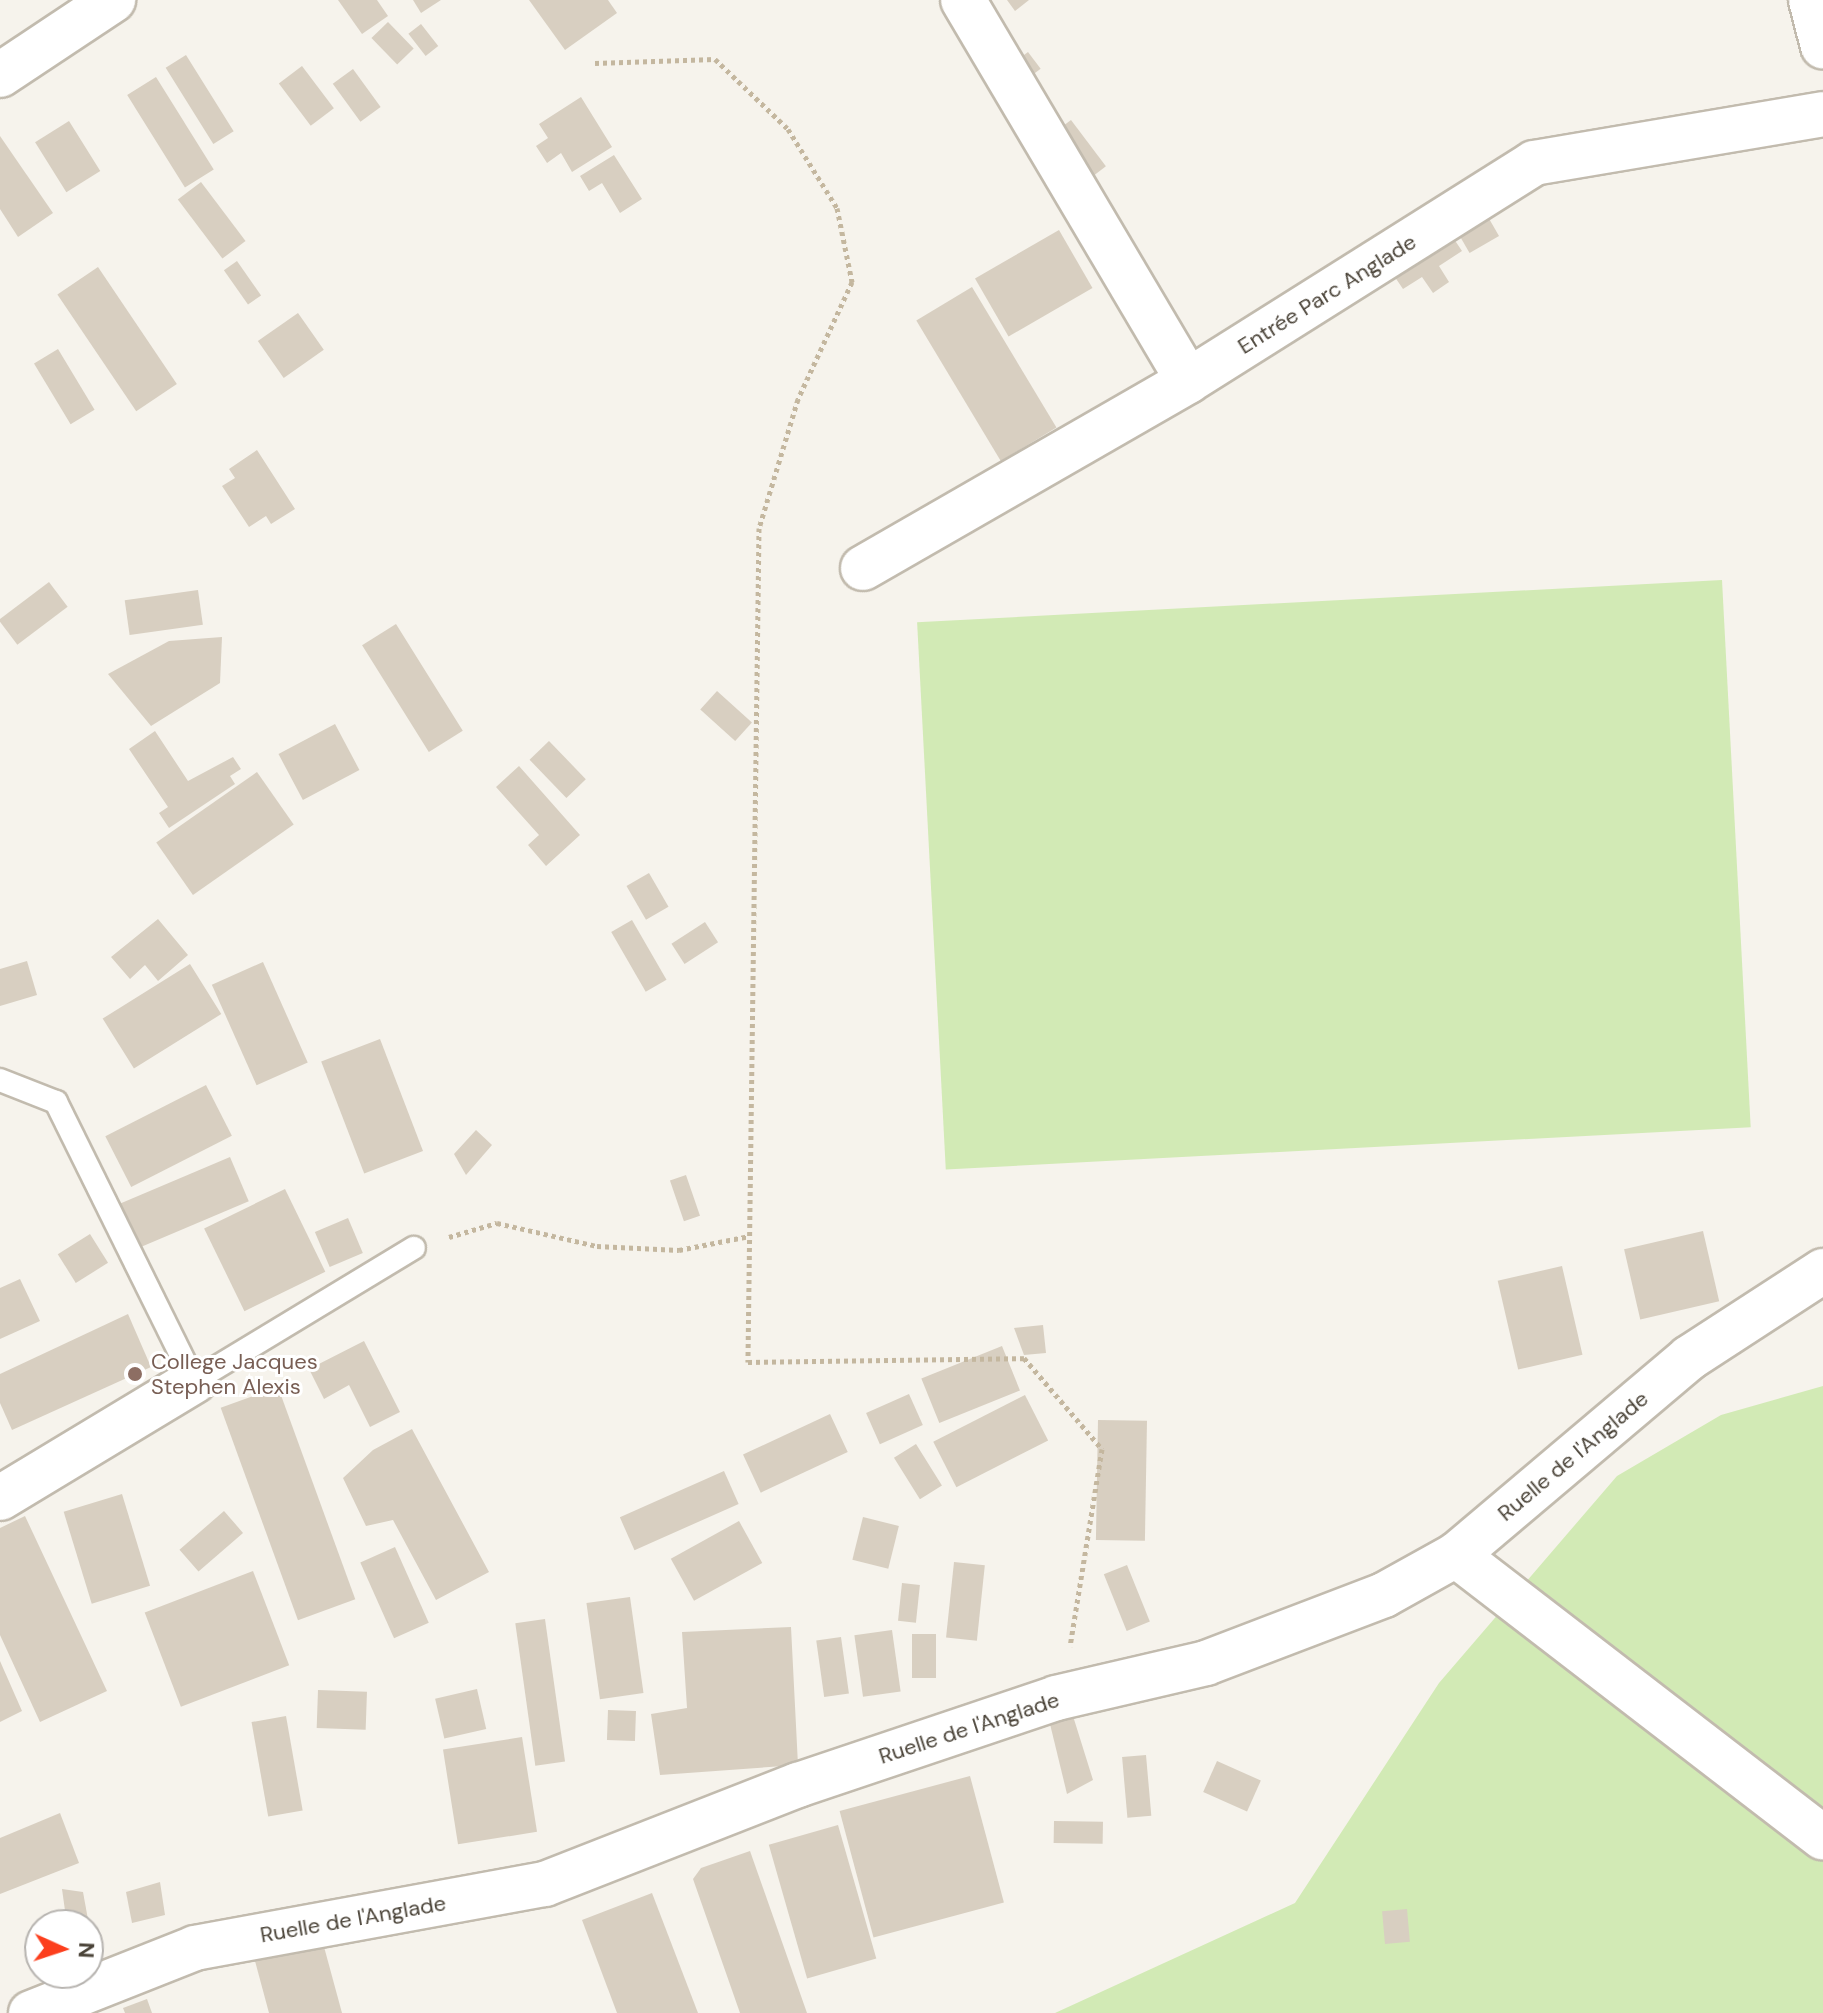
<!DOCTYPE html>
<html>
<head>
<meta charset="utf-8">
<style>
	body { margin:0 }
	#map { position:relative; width:1823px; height:2013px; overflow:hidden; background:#f6f3ec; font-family:"DM Sans",sans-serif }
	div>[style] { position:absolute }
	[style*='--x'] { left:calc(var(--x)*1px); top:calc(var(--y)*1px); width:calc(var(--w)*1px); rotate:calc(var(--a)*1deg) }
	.green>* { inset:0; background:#d2eab5; transform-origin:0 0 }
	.building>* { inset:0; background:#d8cfc1; transform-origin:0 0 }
	.path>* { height:5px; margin-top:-2.5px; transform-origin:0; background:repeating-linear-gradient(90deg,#c4b79f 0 4px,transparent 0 8px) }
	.roads { filter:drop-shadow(2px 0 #c2bbae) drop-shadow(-2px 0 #c2bbae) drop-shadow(0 2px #c2bbae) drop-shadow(0 -2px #c2bbae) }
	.lane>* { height:22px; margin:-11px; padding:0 11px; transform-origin:11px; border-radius:11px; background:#fff }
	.street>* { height:44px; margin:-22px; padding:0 22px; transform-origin:22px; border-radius:22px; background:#fff }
	.dots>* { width:22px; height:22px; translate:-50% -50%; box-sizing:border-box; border:4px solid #fff; border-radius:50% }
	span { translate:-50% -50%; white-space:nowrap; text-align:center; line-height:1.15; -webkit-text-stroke:6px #fff; paint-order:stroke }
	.street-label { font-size:22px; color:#4b4439 }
	.education-label { font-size:22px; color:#785e54 }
	.left { translate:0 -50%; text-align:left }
	.north { position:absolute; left:24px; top:1909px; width:80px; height:80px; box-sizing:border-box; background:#fff; border:2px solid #b7b4b0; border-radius:50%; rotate:93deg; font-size:22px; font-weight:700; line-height:32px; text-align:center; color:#4b4439 }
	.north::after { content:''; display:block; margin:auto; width:28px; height:36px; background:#fc3f1d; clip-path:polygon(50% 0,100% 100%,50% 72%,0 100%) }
</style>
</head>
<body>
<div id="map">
	<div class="green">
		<div style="left:1722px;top:580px;width:548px;height:806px;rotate:87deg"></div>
		<div style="clip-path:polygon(1823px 1386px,1823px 2013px,1055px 2013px,1295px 1903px,1439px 1683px,1617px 1476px,1721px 1415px)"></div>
	</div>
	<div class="building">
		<div style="clip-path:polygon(338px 0,377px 0,388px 16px,362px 34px)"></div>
		<div style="clip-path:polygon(413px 0,441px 0,421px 13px)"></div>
		<div style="clip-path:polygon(529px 0,608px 0,617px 13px,565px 50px)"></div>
		<div style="clip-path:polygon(1007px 0,1029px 0,1015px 11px)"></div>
		<div style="left:388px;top:22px;width:37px;height:23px;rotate:46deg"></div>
		<div style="left:421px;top:24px;width:28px;height:16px;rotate:52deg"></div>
		<div style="left:1028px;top:52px;width:21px;height:34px;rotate:53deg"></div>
		<div style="left:186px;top:55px;width:90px;height:24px;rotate:58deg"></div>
		<div style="left:302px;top:66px;width:53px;height:29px;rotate:53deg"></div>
		<div style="left:353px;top:69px;width:47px;height:25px;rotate:54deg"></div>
		<div style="left:156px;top:77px;width:109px;height:34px;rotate:58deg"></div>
		<div style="clip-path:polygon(581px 97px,612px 147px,572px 172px,561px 153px,547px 163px,536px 146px,548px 138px,539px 124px)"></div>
		<div style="left:1071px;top:120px;width:58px;height:30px;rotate:53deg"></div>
		<div style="left:69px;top:121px;width:59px;height:40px;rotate:58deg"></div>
		<div style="clip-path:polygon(0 136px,53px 213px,18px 237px,0 209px)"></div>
		<div style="clip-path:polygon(614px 155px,642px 199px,620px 213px,602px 183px,589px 191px,580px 176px)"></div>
		<div style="left:201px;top:182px;width:74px;height:29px;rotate:53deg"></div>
		<div style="left:1480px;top:203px;width:38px;height:34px;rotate:60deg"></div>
		<div style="clip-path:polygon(1444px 224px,1462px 251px,1439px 266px,1449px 282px,1433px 293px,1422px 277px,1403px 289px,1384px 261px)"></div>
		<div style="left:1059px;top:230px;width:67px;height:97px;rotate:60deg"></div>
		<div style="left:237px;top:261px;width:42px;height:16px;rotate:55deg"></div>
		<div style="left:98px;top:267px;width:141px;height:49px;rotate:56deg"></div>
		<div style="left:972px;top:287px;width:164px;height:65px;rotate:59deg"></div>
		<div style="left:298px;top:313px;width:45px;height:49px;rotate:55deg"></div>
		<div style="left:58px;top:349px;width:71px;height:28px;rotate:59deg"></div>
		<div style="clip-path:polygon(257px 450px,295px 509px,271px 524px,266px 516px,249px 527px,222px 486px,235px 478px,229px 469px)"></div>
		<div style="left:49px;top:582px;width:31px;height:63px;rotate:53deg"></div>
		<div style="left:198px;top:590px;width:35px;height:74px;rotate:82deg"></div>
		<div style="left:396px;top:624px;width:126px;height:40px;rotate:58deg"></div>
		<div style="clip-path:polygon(222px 637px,220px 683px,151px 726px,108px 674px,169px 641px)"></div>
		<div style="left:717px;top:691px;width:47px;height:25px;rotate:42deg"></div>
		<div style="left:335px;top:724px;width:52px;height:64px;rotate:62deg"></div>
		<div style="clip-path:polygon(155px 731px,188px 781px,233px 757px,241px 769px,230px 776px,235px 784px,169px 828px,159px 813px,168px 807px,129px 749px)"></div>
		<div style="left:549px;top:741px;width:53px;height:27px;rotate:46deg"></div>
		<div style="clip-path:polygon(519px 766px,580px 835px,546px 866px,528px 845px,539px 835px,496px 787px)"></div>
		<div style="left:257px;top:772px;width:64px;height:123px;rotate:55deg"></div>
		<div style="left:649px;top:873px;width:39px;height:26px;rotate:60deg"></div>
		<div style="clip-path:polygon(158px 919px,188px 955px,158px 981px,145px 965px,130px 979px,111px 957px)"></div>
		<div style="left:632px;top:920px;width:69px;height:24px;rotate:60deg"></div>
		<div style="left:705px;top:922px;width:24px;height:40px;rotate:57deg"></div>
		<div style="clip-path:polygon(27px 961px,37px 995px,0 1006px,0 969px)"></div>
		<div style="left:263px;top:962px;width:110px;height:56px;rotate:66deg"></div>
		<div style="left:190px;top:964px;width:59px;height:103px;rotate:58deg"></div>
		<div style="left:380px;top:1039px;width:120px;height:63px;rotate:69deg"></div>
		<div style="left:206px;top:1085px;width:57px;height:113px;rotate:63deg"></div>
		<div style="clip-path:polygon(476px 1130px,492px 1145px,466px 1175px,454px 1154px)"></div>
		<div style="left:230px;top:1157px;width:48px;height:123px;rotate:67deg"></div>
		<div style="left:686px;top:1175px;width:43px;height:17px;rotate:71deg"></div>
		<div style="left:285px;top:1189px;width:92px;height:90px;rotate:64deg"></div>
		<div style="left:348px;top:1218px;width:38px;height:36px;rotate:67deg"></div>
		<div style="left:1703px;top:1231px;width:72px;height:81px;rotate:77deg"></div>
		<div style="left:90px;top:1234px;width:34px;height:38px;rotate:58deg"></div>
		<div style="left:1562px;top:1266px;width:91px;height:66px;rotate:77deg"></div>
		<div style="clip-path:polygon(20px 1279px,40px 1321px,0 1339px,0 1288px)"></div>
		<div style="clip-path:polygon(128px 1314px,151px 1367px,12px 1430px,0 1403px,0 1374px)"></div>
		<div style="clip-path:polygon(1043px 1325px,1046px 1353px,1024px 1355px,1014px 1328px)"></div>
		<div style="clip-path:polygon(364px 1341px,400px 1412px,370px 1427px,349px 1385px,324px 1399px,309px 1369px)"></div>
		<div style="left:1002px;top:1346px;width:48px;height:87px;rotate:68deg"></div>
		<div style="left:278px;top:1387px;width:226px;height:61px;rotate:70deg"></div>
		<div style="left:909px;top:1394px;width:34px;height:47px;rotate:66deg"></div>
		<div style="left:1025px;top:1395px;width:51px;height:103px;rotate:63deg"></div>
		<div style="left:830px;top:1414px;width:42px;height:96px;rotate:65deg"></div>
		<div style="left:1098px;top:1420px;width:49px;height:120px;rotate:1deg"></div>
		<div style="clip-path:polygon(412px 1429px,489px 1572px,436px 1600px,393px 1520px,366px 1526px,343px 1478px,373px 1450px)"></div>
		<div style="left:916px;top:1444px;width:49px;height:26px;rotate:58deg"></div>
		<div style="left:724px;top:1471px;width:36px;height:114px;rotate:66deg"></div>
		<div style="left:122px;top:1494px;width:96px;height:61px;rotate:73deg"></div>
		<div style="left:224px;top:1511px;width:29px;height:59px;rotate:49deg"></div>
		<div style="clip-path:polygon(25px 1516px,107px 1691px,40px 1722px,0 1635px,0 1528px)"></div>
		<div style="left:863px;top:1517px;width:37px;height:44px;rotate:14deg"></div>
		<div style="left:739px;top:1521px;width:48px;height:78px;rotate:61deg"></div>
		<div style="left:395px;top:1547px;width:83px;height:38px;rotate:66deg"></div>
		<div style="left:954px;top:1562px;width:31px;height:76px;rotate:6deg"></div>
		<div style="left:1127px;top:1565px;width:61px;height:25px;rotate:68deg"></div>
		<div style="left:253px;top:1571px;width:101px;height:116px;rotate:69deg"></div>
		<div style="left:902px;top:1583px;width:18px;height:38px;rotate:6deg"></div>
		<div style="left:630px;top:1597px;width:97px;height:44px;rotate:82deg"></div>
		<div style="left:545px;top:1619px;width:144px;height:30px;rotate:82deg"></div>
		<div style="clip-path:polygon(791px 1627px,798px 1765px,660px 1775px,651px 1714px,687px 1708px,682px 1632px)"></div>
		<div style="left:892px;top:1630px;width:62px;height:38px;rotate:82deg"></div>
		<div style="left:936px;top:1634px;width:44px;height:24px;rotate:90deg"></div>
		<div style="left:841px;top:1637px;width:57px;height:25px;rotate:82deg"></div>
		<div style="clip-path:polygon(0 1661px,22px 1711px,0 1722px)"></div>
		<div style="left:477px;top:1689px;width:41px;height:43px;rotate:77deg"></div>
		<div style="left:318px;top:1690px;width:49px;height:38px;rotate:2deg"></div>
		<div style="left:608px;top:1710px;width:28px;height:30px;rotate:2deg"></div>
		<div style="left:286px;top:1716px;width:96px;height:35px;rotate:80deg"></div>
		<div style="clip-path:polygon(1073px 1716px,1093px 1780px,1067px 1794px,1050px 1724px)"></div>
		<div style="left:522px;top:1737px;width:96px;height:80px;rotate:81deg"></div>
		<div style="left:1146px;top:1755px;width:61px;height:24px;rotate:85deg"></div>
		<div style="left:1217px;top:1761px;width:48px;height:34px;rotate:24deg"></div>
		<div style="left:970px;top:1776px;width:131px;height:135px;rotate:75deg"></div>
		<div style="clip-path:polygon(60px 1813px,79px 1863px,0 1894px,0 1838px)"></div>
		<div style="left:1054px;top:1821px;width:49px;height:22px;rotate:1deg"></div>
		<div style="left:838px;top:1825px;width:139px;height:72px;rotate:74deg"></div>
		<div style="clip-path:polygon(750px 1851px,807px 2013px,740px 2013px,693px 1879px,701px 1868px)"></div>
		<div style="clip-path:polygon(160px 1882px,165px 1915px,132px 1923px,126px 1892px)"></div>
		<div style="clip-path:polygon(62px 1889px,83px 1892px,89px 1925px,67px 1925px)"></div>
		<div style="clip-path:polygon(652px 1893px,698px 2013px,617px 2013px,582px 1920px)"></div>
		<div style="left:1407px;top:1909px;width:33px;height:25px;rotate:85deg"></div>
		<div style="clip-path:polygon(88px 1932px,95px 1964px,88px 1965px)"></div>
		<div style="clip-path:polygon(323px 1943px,342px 2013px,269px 2013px,255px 1961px)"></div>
		<div style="clip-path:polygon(147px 1999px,152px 2013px,125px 2013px,123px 2008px)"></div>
	</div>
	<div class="path">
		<div style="--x:595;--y:63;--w:120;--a:-1.9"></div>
		<div style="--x:715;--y:59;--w:101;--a:43.8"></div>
		<div style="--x:788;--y:129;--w:93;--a:58.2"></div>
		<div style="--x:837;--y:208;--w:76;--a:78.5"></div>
		<div style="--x:852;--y:282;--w:129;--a:114.8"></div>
		<div style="--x:798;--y:399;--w:135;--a:106.8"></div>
		<div style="--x:759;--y:528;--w:834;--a:90.76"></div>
		<div style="--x:748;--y:1362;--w:276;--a:-0.8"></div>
		<div style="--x:1024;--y:1358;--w:120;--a:49.4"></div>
		<div style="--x:1102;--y:1449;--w:200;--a:99.2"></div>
		<div style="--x:449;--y:1237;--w:50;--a:-16.3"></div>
		<div style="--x:497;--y:1223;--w:103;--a:13"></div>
		<div style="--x:597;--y:1246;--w:82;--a:2.8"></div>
		<div style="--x:679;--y:1250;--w:72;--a:-11.2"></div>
	</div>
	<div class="roads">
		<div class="lane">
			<div style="--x:0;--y:1080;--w:60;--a:21.4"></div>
			<div style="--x:56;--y:1102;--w:311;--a:63.7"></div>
			<div style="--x:194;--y:1381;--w:257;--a:-31.2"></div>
		</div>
		<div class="street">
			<div style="--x:963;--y:0;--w:442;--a:59.4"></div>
			<div style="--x:1811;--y:0;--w:48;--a:75.4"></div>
			<div style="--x:0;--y:75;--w:136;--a:-33.6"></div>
			<div style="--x:863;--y:568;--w:375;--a:-29.9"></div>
			<div style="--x:1188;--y:381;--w:409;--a:-32.2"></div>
			<div style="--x:1534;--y:163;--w:293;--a:-9.6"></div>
			<div style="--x:0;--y:1498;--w:227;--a:-31.1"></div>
			<div style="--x:1456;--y:1555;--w:463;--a:37.6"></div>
			<div style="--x:31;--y:2013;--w:176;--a:-21.6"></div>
			<div style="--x:195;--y:1948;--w:356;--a:-10.4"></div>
			<div style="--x:545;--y:1884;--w:272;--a:-21.4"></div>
			<div style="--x:798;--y:1785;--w:272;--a:-18.6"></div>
			<div style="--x:1056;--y:1698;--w:154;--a:-13.1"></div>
			<div style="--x:1206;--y:1663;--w:191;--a:-20.9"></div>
			<div style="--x:1384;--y:1595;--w:82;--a:-29.1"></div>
			<div style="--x:1456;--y:1555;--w:305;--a:-40.2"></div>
			<div style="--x:1689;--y:1358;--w:160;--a:-33"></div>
		</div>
	</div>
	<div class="dots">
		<div style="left:135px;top:1374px;background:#8d6e63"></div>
	</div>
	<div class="street-label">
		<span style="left:1327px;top:294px;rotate:-32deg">Entrée Parc Anglade</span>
		<span style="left:1573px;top:1456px;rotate:-40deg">Ruelle de l'Anglade</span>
		<span style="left:969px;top:1728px;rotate:-18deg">Ruelle de l'Anglade</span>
		<span style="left:353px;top:1919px;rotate:-10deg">Ruelle de l'Anglade</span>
	</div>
	<div class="education-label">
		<span class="left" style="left:151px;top:1374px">College Jacques<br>Stephen Alexis</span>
	</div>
	<div class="north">N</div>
</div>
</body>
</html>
